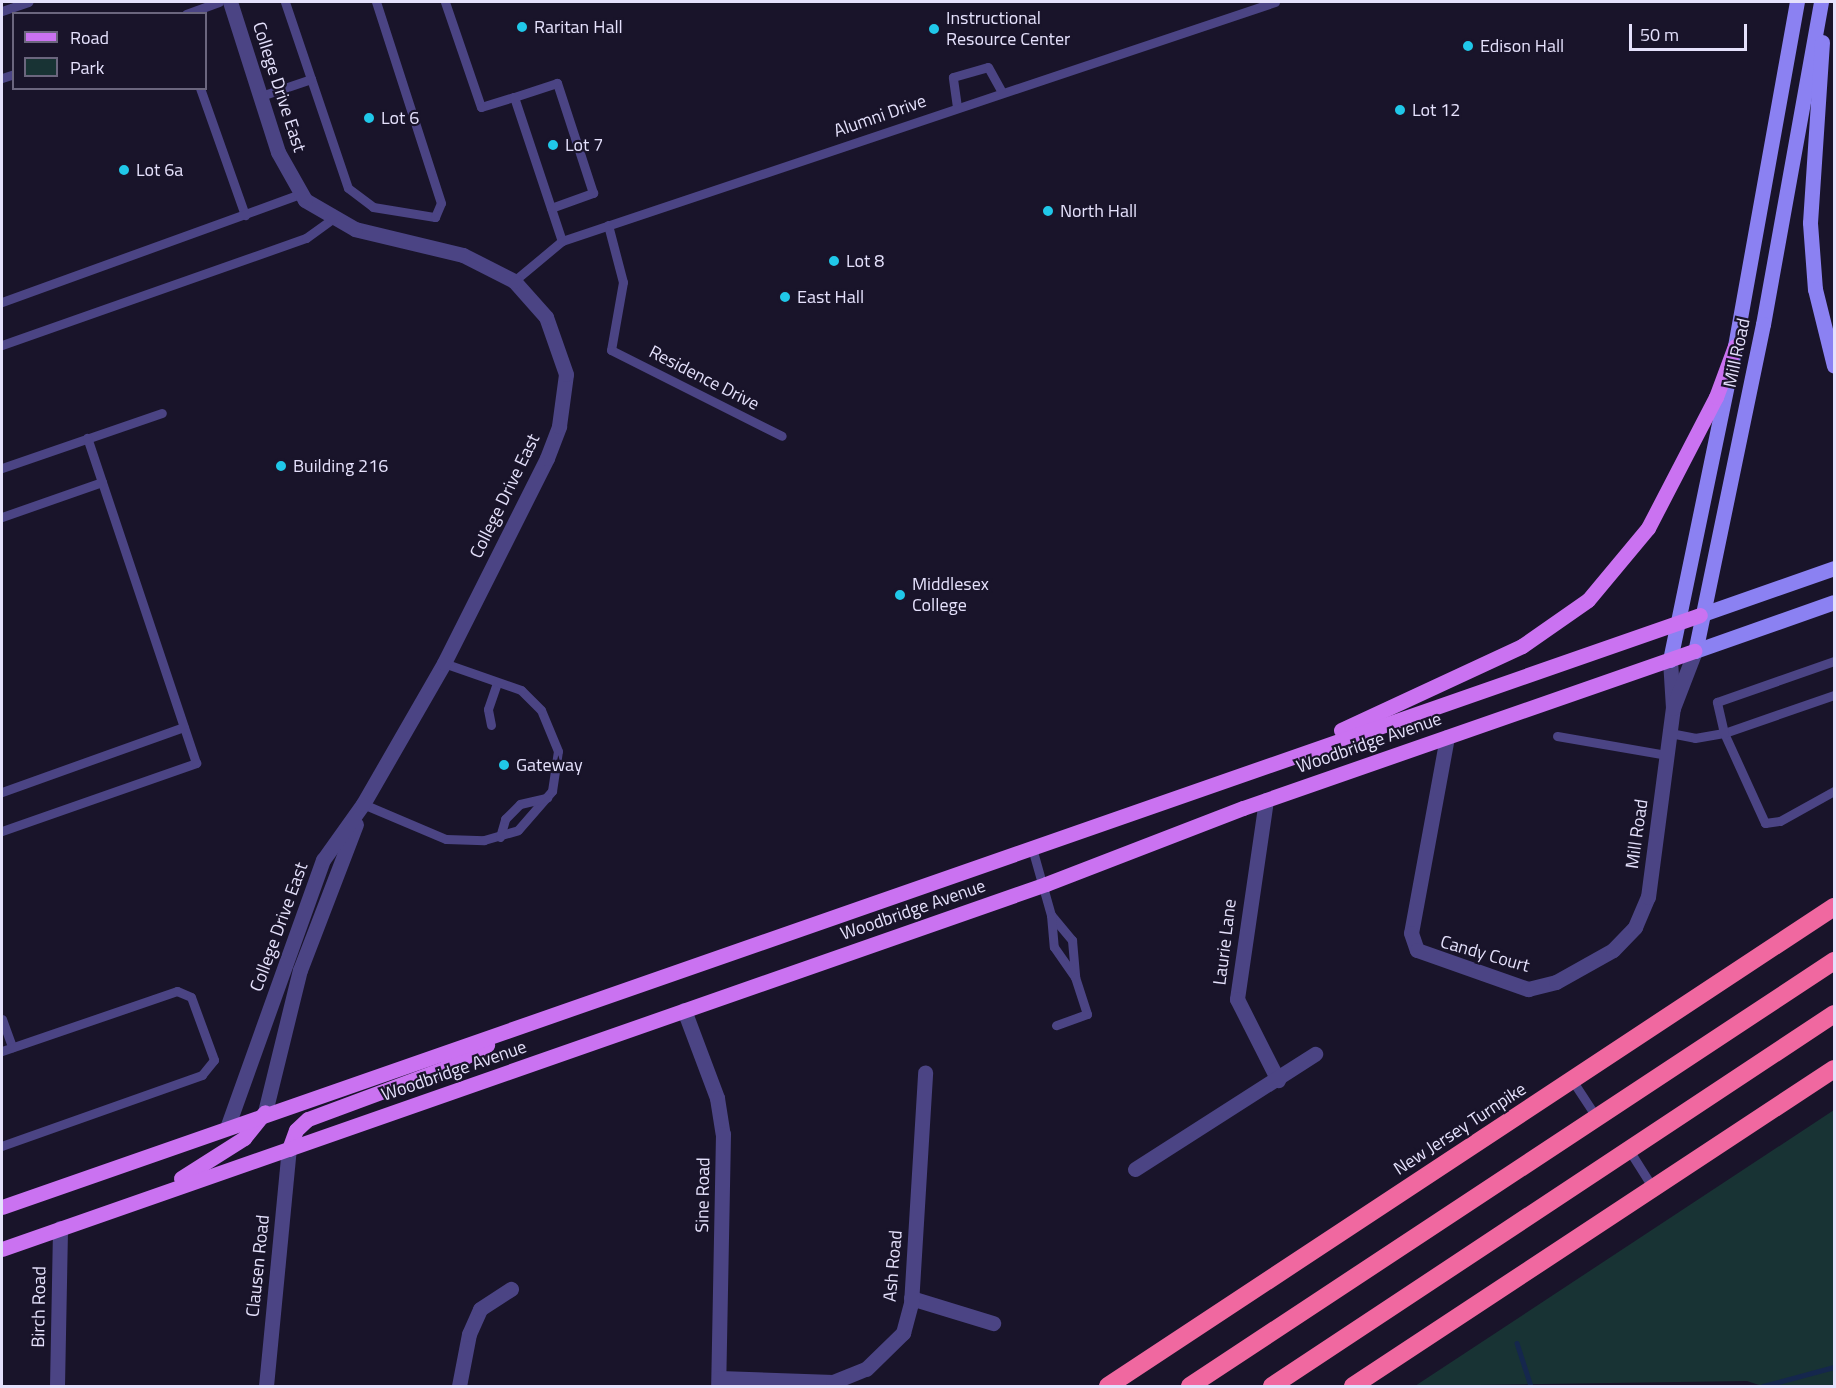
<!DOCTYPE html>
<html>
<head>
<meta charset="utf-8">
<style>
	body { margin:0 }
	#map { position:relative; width:1836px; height:1388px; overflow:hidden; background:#19142a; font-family:"Titillium Web",sans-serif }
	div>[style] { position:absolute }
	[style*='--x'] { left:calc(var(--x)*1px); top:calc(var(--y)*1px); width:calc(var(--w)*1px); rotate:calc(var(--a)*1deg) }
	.green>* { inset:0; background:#183334 }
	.stream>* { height:4.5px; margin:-2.25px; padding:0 2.25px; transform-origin:2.25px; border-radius:2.25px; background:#15274d }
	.lane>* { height:9px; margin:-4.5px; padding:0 4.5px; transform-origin:4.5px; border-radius:4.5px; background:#4b4484 }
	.street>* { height:15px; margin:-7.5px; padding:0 7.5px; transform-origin:7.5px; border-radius:7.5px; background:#4b4484 }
	.secondary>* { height:15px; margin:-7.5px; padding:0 7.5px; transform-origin:7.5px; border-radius:7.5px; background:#8b81f2 }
	.primary>* { height:15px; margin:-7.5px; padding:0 7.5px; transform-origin:7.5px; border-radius:7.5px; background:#ca72f1 }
	.highway>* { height:18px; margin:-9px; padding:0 9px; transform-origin:9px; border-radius:9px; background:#f068a0 }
	.dots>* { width:16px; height:16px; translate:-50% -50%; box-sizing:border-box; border:3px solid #19142a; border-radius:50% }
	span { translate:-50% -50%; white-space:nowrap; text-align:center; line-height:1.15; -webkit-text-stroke:4.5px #19142a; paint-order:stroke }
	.poi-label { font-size:18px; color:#e5e1fc }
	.left { translate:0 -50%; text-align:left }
	.street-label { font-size:18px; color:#e5e1fc }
	.frame { position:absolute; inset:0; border:3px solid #e5e1fc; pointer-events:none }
	.legend { position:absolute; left:12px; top:12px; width:195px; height:78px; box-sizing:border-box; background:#19142a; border:2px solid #6b667e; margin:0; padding:8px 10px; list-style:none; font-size:18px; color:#e5e1fc }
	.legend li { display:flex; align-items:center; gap:12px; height:30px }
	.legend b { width:30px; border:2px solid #6b667e }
	.scale { position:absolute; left:1629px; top:24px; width:118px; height:27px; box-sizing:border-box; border:3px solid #e5e1fc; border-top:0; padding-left:8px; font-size:18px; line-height:21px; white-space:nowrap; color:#e5e1fc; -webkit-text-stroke:4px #19142a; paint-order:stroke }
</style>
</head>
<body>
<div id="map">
	<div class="green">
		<div style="clip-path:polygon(1834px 1110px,1834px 1386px,1762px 1386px,1747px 1381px,1415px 1386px)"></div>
	</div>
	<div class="stream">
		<div style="--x:1517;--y:1343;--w:45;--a:72"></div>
		<div style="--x:1763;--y:1386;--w:73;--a:-15"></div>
	</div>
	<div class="lane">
		<div style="--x:285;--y:2;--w:196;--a:71.3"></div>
		<div style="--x:348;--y:188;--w:31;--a:37"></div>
		<div style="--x:373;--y:207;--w:63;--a:9.2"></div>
		<div style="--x:435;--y:217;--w:15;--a:-67"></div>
		<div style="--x:441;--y:203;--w:211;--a:-107.9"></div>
		<div style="--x:445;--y:2;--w:111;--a:71.1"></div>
		<div style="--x:481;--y:107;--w:34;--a:-17"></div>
		<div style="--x:2;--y:11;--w:28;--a:-19"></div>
		<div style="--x:186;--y:14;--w:35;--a:-20"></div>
		<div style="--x:2;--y:78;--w:13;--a:-18"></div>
		<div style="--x:200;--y:88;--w:135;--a:70.5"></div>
		<div style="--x:261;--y:96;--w:53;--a:-18.8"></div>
		<div style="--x:957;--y:107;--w:30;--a:-98"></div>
		<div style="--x:953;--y:77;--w:36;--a:-16"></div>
		<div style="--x:988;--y:67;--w:29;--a:61"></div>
		<div style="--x:551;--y:208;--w:45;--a:-19.7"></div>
		<div style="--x:593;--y:193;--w:116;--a:-108.1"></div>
		<div style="--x:557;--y:83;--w:45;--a:162"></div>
		<div style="--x:514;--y:97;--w:152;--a:71.6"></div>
		<div style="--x:608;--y:225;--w:59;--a:75.3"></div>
		<div style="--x:623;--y:282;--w:69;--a:100"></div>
		<div style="--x:611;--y:350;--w:191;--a:26.7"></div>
		<div style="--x:514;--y:281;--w:62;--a:-39.8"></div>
		<div style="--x:562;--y:241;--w:752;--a:-18.53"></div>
		<div style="--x:2;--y:302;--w:317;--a:-19.9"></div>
		<div style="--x:2;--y:345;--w:322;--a:-19.4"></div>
		<div style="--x:306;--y:238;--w:31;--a:-36"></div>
		<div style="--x:2;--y:468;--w:169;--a:-19"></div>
		<div style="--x:2;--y:517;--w:106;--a:-19.3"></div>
		<div style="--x:1834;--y:695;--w:116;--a:160.9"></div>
		<div style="--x:1724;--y:733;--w:99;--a:65.5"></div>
		<div style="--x:1765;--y:823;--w:15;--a:-8"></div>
		<div style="--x:1780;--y:821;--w:62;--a:-29.1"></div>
		<div style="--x:491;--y:725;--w:16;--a:-101"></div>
		<div style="--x:488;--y:709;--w:28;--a:-71"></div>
		<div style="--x:1670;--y:733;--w:25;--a:11"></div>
		<div style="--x:1695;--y:738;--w:29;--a:-10"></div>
		<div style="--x:1724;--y:733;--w:32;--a:-103"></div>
		<div style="--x:1717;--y:702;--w:124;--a:-19.3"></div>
		<div style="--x:1557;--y:736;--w:112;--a:9.8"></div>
		<div style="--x:2;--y:792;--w:193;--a:-19.7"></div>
		<div style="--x:363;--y:804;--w:90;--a:22.9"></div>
		<div style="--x:446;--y:839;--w:38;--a:2"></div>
		<div style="--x:484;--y:840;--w:35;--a:-16"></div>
		<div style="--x:518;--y:830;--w:52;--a:-48.9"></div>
		<div style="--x:552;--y:791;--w:40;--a:-81.5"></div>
		<div style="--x:558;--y:751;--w:44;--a:-112.5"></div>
		<div style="--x:541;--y:710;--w:28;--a:-135"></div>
		<div style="--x:521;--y:690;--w:82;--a:-160.7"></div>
		<div style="--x:2;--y:831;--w:206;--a:-19.3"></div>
		<div style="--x:196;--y:763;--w:343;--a:-108.5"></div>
		<div style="--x:500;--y:837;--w:19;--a:-74"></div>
		<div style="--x:505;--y:819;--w:21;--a:-45"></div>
		<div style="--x:520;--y:804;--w:28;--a:-13"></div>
		<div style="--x:1032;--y:848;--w:70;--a:74.2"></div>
		<div style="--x:1051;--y:915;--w:33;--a:50"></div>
		<div style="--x:1072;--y:940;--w:37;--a:85"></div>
		<div style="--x:1051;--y:915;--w:32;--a:85"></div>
		<div style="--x:1054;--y:947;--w:37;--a:55"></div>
		<div style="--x:1075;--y:977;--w:39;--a:72"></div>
		<div style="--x:1087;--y:1014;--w:33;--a:160"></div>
		<div style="--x:2;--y:1019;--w:30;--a:70"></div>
		<div style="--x:2;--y:1051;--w:185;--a:-18.9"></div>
		<div style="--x:177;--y:991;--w:15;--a:23"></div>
		<div style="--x:191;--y:997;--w:67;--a:69.9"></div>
		<div style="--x:214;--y:1060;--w:19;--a:129"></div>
		<div style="--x:202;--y:1075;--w:212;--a:160.5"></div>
		<div style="--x:1572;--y:1080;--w:45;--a:56.7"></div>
		<div style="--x:1629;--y:1150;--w:45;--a:57.7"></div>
	</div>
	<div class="street">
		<div style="--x:1670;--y:660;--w:48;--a:86.4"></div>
		<div style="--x:1447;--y:737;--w:199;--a:100.4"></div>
		<div style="--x:1411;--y:933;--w:18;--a:71"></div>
		<div style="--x:1417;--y:950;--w:118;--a:19.4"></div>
		<div style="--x:1528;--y:989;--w:29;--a:-14"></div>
		<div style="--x:1556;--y:982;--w:65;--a:-29.3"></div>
		<div style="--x:1613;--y:950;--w:32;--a:-46"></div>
		<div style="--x:1635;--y:927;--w:33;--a:-67"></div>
		<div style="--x:1648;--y:897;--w:191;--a:-82.5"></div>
		<div style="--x:1673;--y:708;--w:61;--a:-68.9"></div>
		<div style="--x:1266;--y:800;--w:201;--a:98.3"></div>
		<div style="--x:1237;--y:999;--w:91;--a:63.2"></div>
		<div style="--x:684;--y:1010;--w:94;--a:69.4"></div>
		<div style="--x:717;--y:1098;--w:36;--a:81"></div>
		<div style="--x:723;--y:1134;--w:252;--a:91.1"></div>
		<div style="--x:265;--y:1112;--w:146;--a:-76.2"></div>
		<div style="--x:300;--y:970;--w:156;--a:-69"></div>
		<div style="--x:228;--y:1125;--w:282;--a:-70.3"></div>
		<div style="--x:323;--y:860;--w:69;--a:-54.5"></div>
		<div style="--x:363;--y:804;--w:163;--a:-60.1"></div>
		<div style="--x:444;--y:663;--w:229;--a:-63.3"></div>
		<div style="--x:547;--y:458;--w:34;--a:-69"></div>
		<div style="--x:559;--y:426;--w:52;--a:-82.3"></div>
		<div style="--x:566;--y:374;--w:60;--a:-109.3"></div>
		<div style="--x:546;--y:317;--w:48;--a:-131.6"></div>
		<div style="--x:514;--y:281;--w:57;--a:-153"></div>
		<div style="--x:463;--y:255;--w:111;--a:-166.5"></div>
		<div style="--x:355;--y:229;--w:58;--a:-149.9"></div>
		<div style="--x:305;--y:200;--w:55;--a:-119.4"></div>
		<div style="--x:278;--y:152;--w:157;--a:-107.7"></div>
		<div style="--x:1135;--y:1169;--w:214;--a:-32.6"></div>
		<div style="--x:911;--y:1298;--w:86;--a:17"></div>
		<div style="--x:719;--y:1378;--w:114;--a:2"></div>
		<div style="--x:833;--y:1382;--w:35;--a:-22"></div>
		<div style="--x:866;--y:1369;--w:52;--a:-44.2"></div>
		<div style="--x:903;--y:1333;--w:30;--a:-75"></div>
		<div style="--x:911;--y:1304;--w:232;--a:-86.5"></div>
		<div style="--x:57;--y:1386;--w:158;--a:-88.9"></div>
		<div style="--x:266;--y:1386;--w:238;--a:-84.5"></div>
		<div style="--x:459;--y:1386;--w:53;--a:-79.1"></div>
		<div style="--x:469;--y:1334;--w:27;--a:-66"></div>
		<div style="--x:480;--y:1309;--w:37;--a:-33"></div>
	</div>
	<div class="secondary">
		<div style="--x:1821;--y:2;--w:327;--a:100.2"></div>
		<div style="--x:1763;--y:324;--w:334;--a:101.7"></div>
		<div style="--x:1695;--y:651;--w:147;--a:-19.4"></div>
		<div style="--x:1822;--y:42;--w:181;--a:93.8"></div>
		<div style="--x:1810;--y:223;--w:66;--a:85.7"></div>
		<div style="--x:1815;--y:289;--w:79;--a:76.1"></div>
		<div style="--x:1700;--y:615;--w:142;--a:-19.3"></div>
		<div style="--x:1670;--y:660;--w:321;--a:-78.3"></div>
		<div style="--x:1735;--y:346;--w:350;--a:-79.8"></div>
	</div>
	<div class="primary">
		<div style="--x:1341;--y:730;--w:200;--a:-24.9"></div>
		<div style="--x:1522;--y:646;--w:80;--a:-34.9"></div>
		<div style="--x:1588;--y:600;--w:94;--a:-50.2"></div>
		<div style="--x:1648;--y:528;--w:148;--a:-62.6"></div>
		<div style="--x:1716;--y:397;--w:54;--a:-69.6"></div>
		<div style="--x:289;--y:1149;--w:20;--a:-70"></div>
		<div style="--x:296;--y:1130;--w:16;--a:-43"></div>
		<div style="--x:308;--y:1119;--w:146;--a:-20.4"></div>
		<div style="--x:445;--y:1068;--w:48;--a:-28.7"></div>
		<div style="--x:181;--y:1178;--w:75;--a:-32.4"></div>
		<div style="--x:244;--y:1138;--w:33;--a:-51"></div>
		<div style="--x:2;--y:1207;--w:1798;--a:-19.22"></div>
		<div style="--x:2;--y:1249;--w:1106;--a:-19.27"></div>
		<div style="--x:1046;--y:884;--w:211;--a:-21.1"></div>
		<div style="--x:1243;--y:808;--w:478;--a:-19.2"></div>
	</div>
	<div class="highway">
		<div style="--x:1108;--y:1386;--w:870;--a:-33.42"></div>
		<div style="--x:1190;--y:1386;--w:772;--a:-33.42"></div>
		<div style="--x:1272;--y:1386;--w:674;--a:-33.5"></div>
		<div style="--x:1353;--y:1386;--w:576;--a:-33.39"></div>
	</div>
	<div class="dots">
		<div style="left:522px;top:27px;background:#20c8e9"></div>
		<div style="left:934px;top:29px;background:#20c8e9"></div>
		<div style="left:1468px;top:46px;background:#20c8e9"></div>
		<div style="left:1400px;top:110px;background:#20c8e9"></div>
		<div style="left:369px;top:118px;background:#20c8e9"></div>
		<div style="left:553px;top:145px;background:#20c8e9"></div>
		<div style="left:124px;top:170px;background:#20c8e9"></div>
		<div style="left:1048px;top:211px;background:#20c8e9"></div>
		<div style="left:834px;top:261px;background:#20c8e9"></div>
		<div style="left:785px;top:297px;background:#20c8e9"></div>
		<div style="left:281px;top:466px;background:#20c8e9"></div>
		<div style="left:900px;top:595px;background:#20c8e9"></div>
		<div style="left:504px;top:765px;background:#20c8e9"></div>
	</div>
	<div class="poi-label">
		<span class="left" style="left:946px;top:29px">Instructional<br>Resource Center</span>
		<span class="left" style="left:534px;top:27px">Raritan Hall</span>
		<span class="left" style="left:1480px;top:46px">Edison Hall</span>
		<span class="left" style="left:1412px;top:110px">Lot 12</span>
		<span class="left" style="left:381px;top:118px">Lot 6</span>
		<span class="left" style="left:565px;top:145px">Lot 7</span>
		<span class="left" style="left:136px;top:170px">Lot 6a</span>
		<span class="left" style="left:1060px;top:211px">North Hall</span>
		<span class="left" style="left:846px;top:261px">Lot 8</span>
		<span class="left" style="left:797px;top:297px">East Hall</span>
		<span class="left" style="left:293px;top:466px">Building 216</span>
		<span class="left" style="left:912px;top:595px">Middlesex<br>College</span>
		<span class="left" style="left:516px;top:765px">Gateway</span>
	</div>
	<div class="street-label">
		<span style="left:279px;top:87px;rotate:72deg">College Drive East</span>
		<span style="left:880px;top:116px;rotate:-19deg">Alumni Drive</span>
		<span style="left:1737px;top:353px;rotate:-78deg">Mill Road</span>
		<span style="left:704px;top:378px;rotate:27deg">Residence Drive</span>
		<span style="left:505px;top:496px;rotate:-64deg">College Drive East</span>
		<span style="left:1369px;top:743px;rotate:-19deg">Woodbridge Avenue</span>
		<span style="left:1637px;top:834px;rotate:-82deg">Mill Road</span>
		<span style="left:913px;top:910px;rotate:-19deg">Woodbridge Avenue</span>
		<span style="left:279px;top:927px;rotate:-70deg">College Drive East</span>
		<span style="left:1225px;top:942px;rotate:-83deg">Laurie Lane</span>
		<span style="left:1485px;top:954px;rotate:16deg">Candy Court</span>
		<span style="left:454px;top:1071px;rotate:-19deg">Woodbridge Avenue</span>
		<span style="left:1460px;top:1129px;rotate:-33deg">New Jersey Turnpike</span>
		<span style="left:703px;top:1195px;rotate:-89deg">Sine Road</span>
		<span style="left:258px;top:1266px;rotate:-84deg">Clausen Road</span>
		<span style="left:893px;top:1266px;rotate:-85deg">Ash Road</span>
		<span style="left:39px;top:1307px;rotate:-89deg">Birch Road</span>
	</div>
	<div class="frame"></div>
	<ul class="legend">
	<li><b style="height:8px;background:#ca72f1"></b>Road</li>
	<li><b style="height:16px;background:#183334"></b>Park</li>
	</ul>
	<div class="scale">50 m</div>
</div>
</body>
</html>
